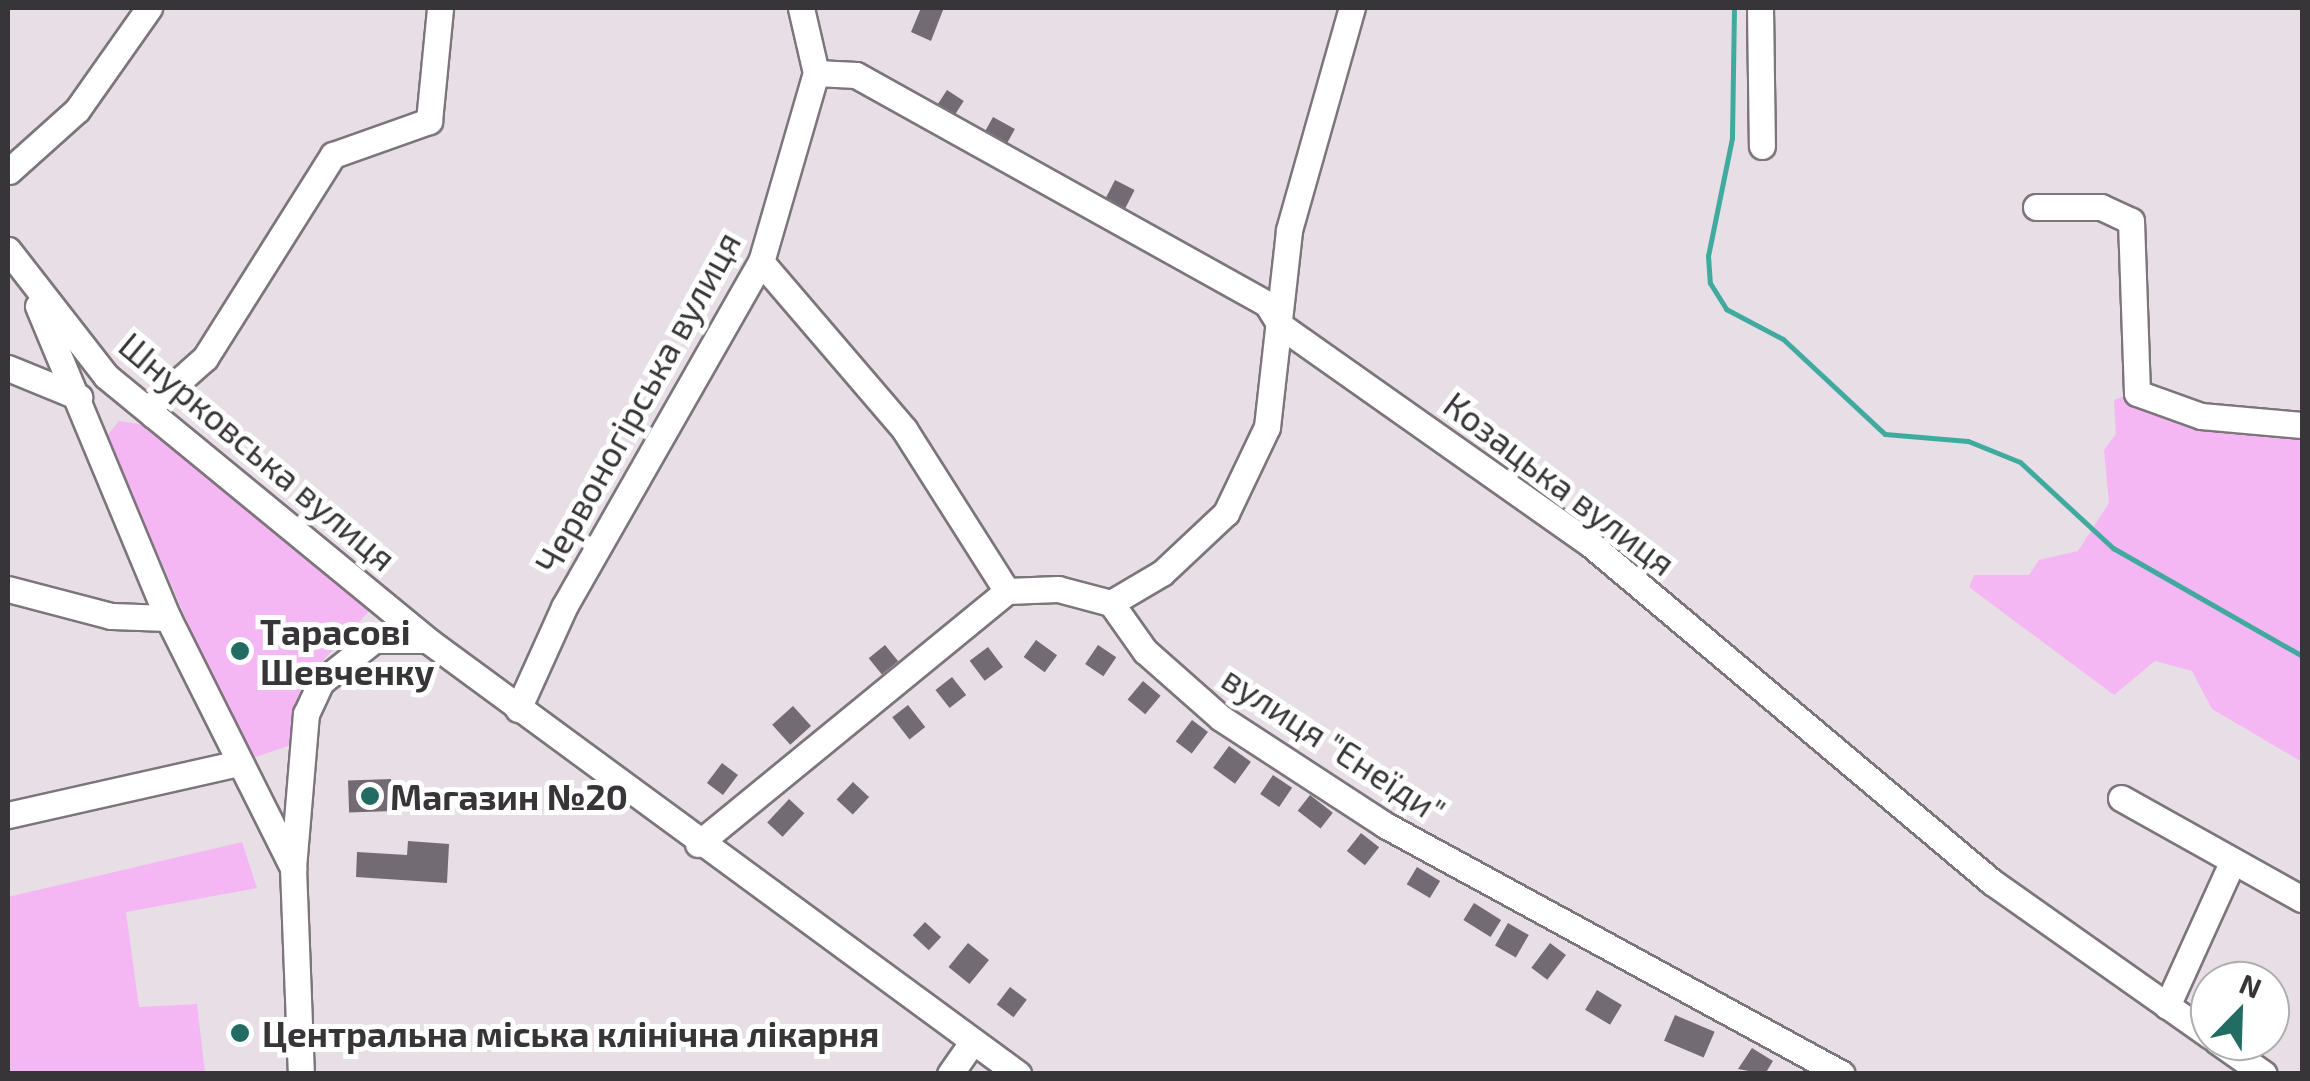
<!DOCTYPE html>
<html>
<head>
<meta charset="utf-8">
<style>
	body { margin:0 }
	#map { position:relative; width:2310px; height:1081px; overflow:hidden; background:#e7dee6; font-family:"Exo 2",sans-serif }
	div>[style] { position:absolute }
	[style*='--x'] { left:calc(var(--x)*1px); top:calc(var(--y)*1px); width:calc(var(--w)*1px); rotate:calc(var(--a)*1deg) }
	.green>* { inset:0; background:#f5b7f4 }
	.stream>* { height:5px; margin:-2.5px; padding:0 2.5px; transform-origin:2.5px; border-radius:2.5px; background:#40aa9f }
	.building>* { inset:0; background:#736b73; transform-origin:0 0 }
	.roads { filter:drop-shadow(2px 0 #7d757c) drop-shadow(-2px 0 #7d757c) drop-shadow(0 2px #7d757c) drop-shadow(0 -2px #7d757c) }
	.minor>* { height:25px; margin:-12.5px; padding:0 12.5px; transform-origin:12.5px; border-radius:12.5px; background:#fff }
	.dots>* { width:28px; height:28px; translate:-50% -50%; box-sizing:border-box; border:5px solid #fff; border-radius:50% }
	span { translate:-50% -50%; white-space:nowrap; text-align:center; line-height:1.15; -webkit-text-stroke:10px #fff; paint-order:stroke }
	.street-label { font-size:35px; color:#383538 }
	.poi-label { font-size:35px; color:#383538; font-weight:700 }
	.left { translate:0 -50%; text-align:left }
	.frame { position:absolute; inset:0; border:10px solid #383538; pointer-events:none }
	.north { position:absolute; left:2190px; top:961px; width:100px; height:100px; box-sizing:border-box; background:#fff; border:2px solid #afaeaf; border-radius:50%; rotate:23deg; font-size:28px; font-weight:700; line-height:40px; text-align:center; color:#383538 }
	.north::after { content:''; display:block; margin:auto; width:35px; height:45px; background:#226c64; clip-path:polygon(50% 0,100% 100%,50% 72%,0 100%) }
</style>
</head>
<body>
<div id="map">
	<div class="green">
		<div style="clip-path:polygon(2127px 395px,2302px 430px,2302px 762px,2212px 709px,2192px 671px,2155px 661px,2114px 695px,1969px 587px,1974px 575px,2029px 575px,2039px 560px,2078px 551px,2109px 503px,2104px 450px,2116px 434px,2114px 400px)"></div>
		<div style="clip-path:polygon(119px 421px,151px 426px,370px 610px,307px 678px,294px 744px,247px 760px,107px 436px)"></div>
		<div style="clip-path:polygon(242px 842px,257px 888px,126px 912px,139px 1007px,197px 1004px,205px 1073px,8px 1073px,8px 897px)"></div>
	</div>
	<div class="stream">
		<div style="--x:1734;--y:8;--w:130;--a:90.9"></div>
		<div style="--x:1732;--y:138;--w:120;--a:101.5"></div>
		<div style="--x:1708;--y:256;--w:27;--a:86"></div>
		<div style="--x:1710;--y:283;--w:31;--a:58"></div>
		<div style="--x:1726;--y:309;--w:64;--a:27.8"></div>
		<div style="--x:1783;--y:339;--w:139;--a:43"></div>
		<div style="--x:1885;--y:434;--w:83;--a:4.8"></div>
		<div style="--x:1968;--y:441;--w:56;--a:22"></div>
		<div style="--x:2020;--y:462;--w:127;--a:42.8"></div>
		<div style="--x:2113;--y:548;--w:218;--a:29.7"></div>
	</div>
	<div class="building">
		<div style="clip-path:polygon(921px 8px,943px 10px,931px 41px,911px 32px)"></div>
		<div style="left:947px;top:90px;width:20px;height:26px;rotate:33deg"></div>
		<div style="left:993px;top:117px;width:25px;height:25px;rotate:29deg"></div>
		<div style="left:1115px;top:180px;width:22px;height:25px;rotate:27deg"></div>
		<div style="left:1036px;top:640px;width:26px;height:21px;rotate:36deg"></div>
		<div style="left:885px;top:645px;width:21px;height:21px;rotate:51deg"></div>
		<div style="left:1098px;top:645px;width:22px;height:23px;rotate:34deg"></div>
		<div style="left:988px;top:647px;width:25px;height:23px;rotate:53deg"></div>
		<div style="left:952px;top:677px;width:23px;height:21px;rotate:52deg"></div>
		<div style="left:1143px;top:681px;width:23px;height:24px;rotate:40deg"></div>
		<div style="left:908px;top:705px;width:28px;height:20px;rotate:52deg"></div>
		<div style="left:793px;top:706px;width:27px;height:28px;rotate:48deg"></div>
		<div style="left:1192px;top:720px;width:20px;height:27px;rotate:37deg"></div>
		<div style="left:1229px;top:746px;width:27px;height:27px;rotate:36deg"></div>
		<div style="left:722px;top:763px;width:20px;height:25px;rotate:37deg"></div>
		<div style="left:1273px;top:775px;width:23px;height:23px;rotate:34deg"></div>
		<div style="left:391px;top:779px;width:32px;height:43px;rotate:88deg"></div>
		<div style="left:853px;top:782px;width:22px;height:24px;rotate:43deg"></div>
		<div style="left:1310px;top:795px;width:29px;height:20px;rotate:38deg"></div>
		<div style="left:789px;top:799px;width:21px;height:32px;rotate:43deg"></div>
		<div style="left:1361px;top:833px;width:23px;height:23px;rotate:38deg"></div>
		<div style="clip-path:polygon(408px 841px,449px 844px,447px 883px,356px 877px,357px 852px,407px 855px)"></div>
		<div style="left:1417px;top:867px;width:27px;height:20px;rotate:31deg"></div>
		<div style="left:1474px;top:903px;width:32px;height:20px;rotate:32deg"></div>
		<div style="left:925px;top:922px;width:22px;height:18px;rotate:43deg"></div>
		<div style="left:1508px;top:923px;width:24px;height:26px;rotate:30deg"></div>
		<div style="left:968px;top:943px;width:27px;height:31px;rotate:39deg"></div>
		<div style="left:1550px;top:943px;width:20px;height:31px;rotate:37deg"></div>
		<div style="left:1010px;top:987px;width:21px;height:22px;rotate:37deg"></div>
		<div style="left:1597px;top:990px;width:29px;height:23px;rotate:31deg"></div>
		<div style="left:1675px;top:1015px;width:43px;height:28px;rotate:23deg"></div>
		<div style="clip-path:polygon(1752px 1048px,1773px 1061px,1765px 1074px,1738px 1069px)"></div>
	</div>
	<div class="roads">
		<div class="minor">
			<div style="--x:1760;--y:8;--w:138;--a:89.2"></div>
			<div style="--x:816;--y:73;--w:40;--a:2.9"></div>
			<div style="--x:856;--y:75;--w:470;--a:29.1"></div>
			<div style="--x:1267;--y:304;--w:26;--a:58"></div>
			<div style="--x:1281;--y:326;--w:377;--a:35.2"></div>
			<div style="--x:1589;--y:543;--w:527;--a:40.07"></div>
			<div style="--x:1992;--y:882;--w:267;--a:35.2"></div>
			<div style="--x:9;--y:171;--w:91;--a:-41.9"></div>
			<div style="--x:77;--y:110;--w:125;--a:-54.8"></div>
			<div style="--x:2036;--y:207;--w:65;--a:0"></div>
			<div style="--x:2101;--y:207;--w:33;--a:25"></div>
			<div style="--x:2131;--y:221;--w:172;--a:88"></div>
			<div style="--x:2137;--y:393;--w:68;--a:19.8"></div>
			<div style="--x:2201;--y:416;--w:101;--a:5.1"></div>
			<div style="--x:8;--y:250;--w:160;--a:52.1"></div>
			<div style="--x:106;--y:376;--w:419;--a:39.4"></div>
			<div style="--x:430;--y:642;--w:730;--a:36.3"></div>
			<div style="--x:761;--y:262;--w:220;--a:49.4"></div>
			<div style="--x:904;--y:429;--w:192;--a:57.6"></div>
			<div style="--x:1007;--y:591;--w:51;--a:-2.2"></div>
			<div style="--x:1058;--y:589;--w:55;--a:14.8"></div>
			<div style="--x:1111;--y:603;--w:59;--a:54.7"></div>
			<div style="--x:1145;--y:651;--w:101;--a:41.4"></div>
			<div style="--x:1221;--y:718;--w:196;--a:33.1"></div>
			<div style="--x:1385;--y:825;--w:520;--a:28.58"></div>
			<div style="--x:38;--y:306;--w:338;--a:67.4"></div>
			<div style="--x:168;--y:618;--w:280;--a:63.4"></div>
			<div style="--x:293;--y:868;--w:206;--a:87.8"></div>
			<div style="--x:8;--y:368;--w:77;--a:22.2"></div>
			<div style="--x:153;--y:415;--w:10;--a:-96"></div>
			<div style="--x:152;--y:405;--w:71;--a:-41.6"></div>
			<div style="--x:205;--y:358;--w:240;--a:-57.8"></div>
			<div style="--x:333;--y:155;--w:102;--a:-19.5"></div>
			<div style="--x:429;--y:121;--w:114;--a:-84.4"></div>
			<div style="--x:8;--y:589;--w:106;--a:14.7"></div>
			<div style="--x:111;--y:616;--w:57;--a:2"></div>
			<div style="--x:1111;--y:603;--w:59;--a:-30.5"></div>
			<div style="--x:1162;--y:573;--w:88;--a:-43.2"></div>
			<div style="--x:1226;--y:513;--w:95;--a:-64.5"></div>
			<div style="--x:1267;--y:427;--w:198;--a:-83.6"></div>
			<div style="--x:1289;--y:230;--w:231;--a:-74.2"></div>
			<div style="--x:518;--y:709;--w:112;--a:-65.7"></div>
			<div style="--x:564;--y:607;--w:397;--a:-60.3"></div>
			<div style="--x:761;--y:262;--w:197;--a:-73.8"></div>
			<div style="--x:816;--y:73;--w:67;--a:-103"></div>
			<div style="--x:2121;--y:798;--w:207;--a:29.2"></div>
			<div style="--x:8;--y:815;--w:236;--a:-12.7"></div>
			<div style="--x:698;--y:844;--w:399;--a:-39.3"></div>
			<div style="--x:293;--y:868;--w:155;--a:-85.2"></div>
			<div style="--x:306;--y:714;--w:35;--a:-65"></div>
			<div style="--x:321;--y:682;--w:68;--a:-38.4"></div>
			<div style="--x:374;--y:640;--w:50;--a:0"></div>
			<div style="--x:2167;--y:1006;--w:157;--a:-65.6"></div>
			<div style="--x:2217;--y:1041;--w:57;--a:35.1"></div>
			<div style="--x:950;--y:1074;--w:40;--a:-55.1"></div>
		</div>
	</div>
	<div class="dots">
		<div style="left:240px;top:651px;background:#226c64"></div>
		<div style="left:370px;top:796px;background:#226c64"></div>
		<div style="left:240px;top:1033px;background:#226c64"></div>
	</div>
	<div class="street-label">
		<span style="left:637px;top:402px;rotate:-61deg">Червоногірська вулиця</span>
		<span style="left:258px;top:451px;rotate:40deg">Шнурковська вулиця</span>
		<span style="left:1560px;top:483px;rotate:37deg">Козацька вулиця</span>
		<span style="left:1334px;top:744px;rotate:33deg">вулиця "Енеїди"</span>
	</div>
	<div class="poi-label">
		<span class="left" style="left:260px;top:651px">Тарасові<br>Шевченку</span>
		<span class="left" style="left:390px;top:796px">Магазин №20</span>
		<span class="left" style="left:262px;top:1033px">Центральна міська клінічна лікарня</span>
	</div>
	<div class="frame"></div>
	<div class="north">N</div>
</div>
</body>
</html>
